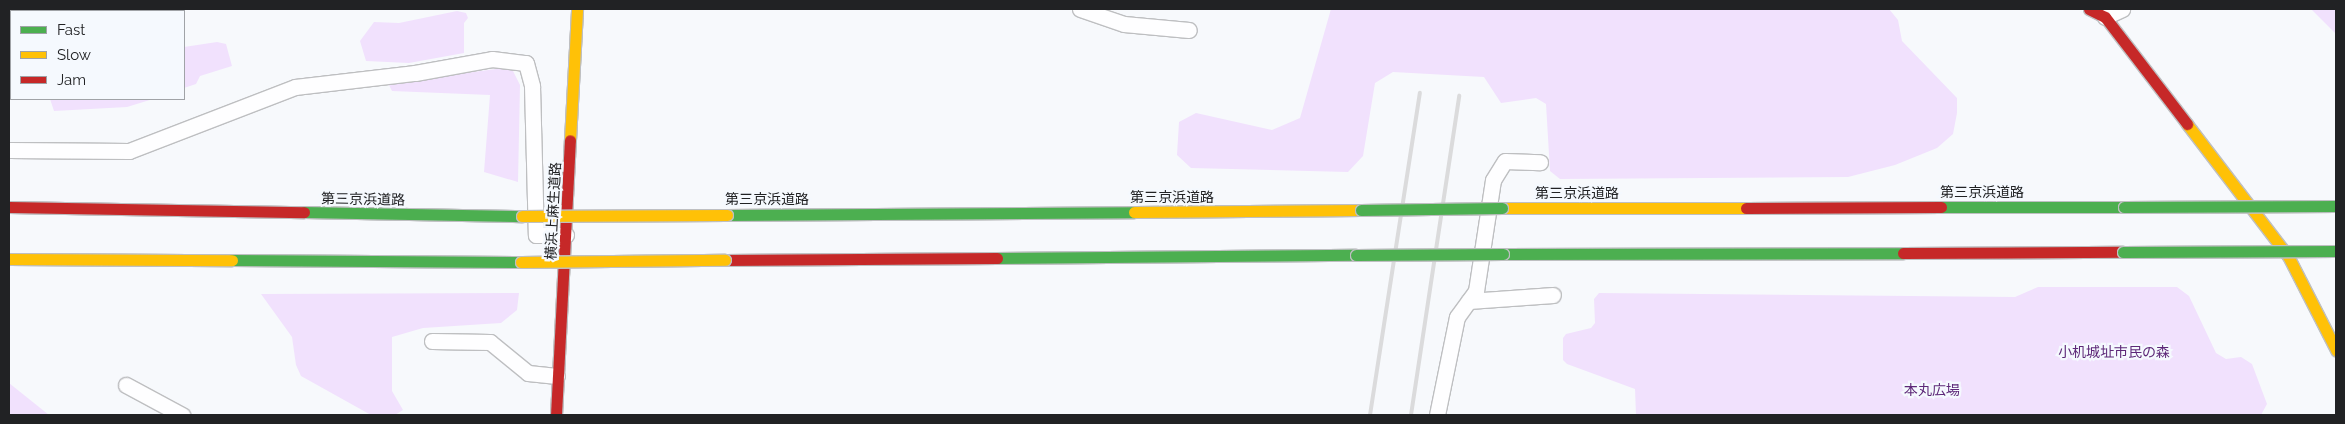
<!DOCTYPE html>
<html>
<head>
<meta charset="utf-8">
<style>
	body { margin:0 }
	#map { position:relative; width:2345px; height:424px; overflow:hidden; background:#f7f9fc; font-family:Raleway,"Noto Sans JP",sans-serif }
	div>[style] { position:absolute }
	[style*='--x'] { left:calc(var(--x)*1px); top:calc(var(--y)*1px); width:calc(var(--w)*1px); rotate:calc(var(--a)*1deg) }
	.green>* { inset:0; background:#f1e1fd }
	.roads { filter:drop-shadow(1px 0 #bebfc1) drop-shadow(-1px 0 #bebfc1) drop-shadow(0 1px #bebfc1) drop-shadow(0 -1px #bebfc1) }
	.street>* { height:15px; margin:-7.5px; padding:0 7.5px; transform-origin:7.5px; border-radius:7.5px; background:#fefeff }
	.fast>* { height:11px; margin:-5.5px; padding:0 5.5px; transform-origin:5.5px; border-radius:5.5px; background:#4caf50 }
	.slow>* { height:11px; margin:-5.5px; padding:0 5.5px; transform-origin:5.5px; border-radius:5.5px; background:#ffc107 }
	.jam>* { height:11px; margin:-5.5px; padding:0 5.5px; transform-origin:5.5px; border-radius:5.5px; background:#c62828 }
	.rail>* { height:4px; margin:-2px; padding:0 2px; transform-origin:2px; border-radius:2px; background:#dbdbdc }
	.bridges { filter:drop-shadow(1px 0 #bebfc1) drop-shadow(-1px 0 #bebfc1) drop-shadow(0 1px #bebfc1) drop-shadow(0 -1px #bebfc1) }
	.fast-bridge>* { height:11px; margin:-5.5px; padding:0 5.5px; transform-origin:5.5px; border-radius:5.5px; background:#4caf50 }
	.slow-bridge>* { height:11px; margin:-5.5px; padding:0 5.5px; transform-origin:5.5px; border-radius:5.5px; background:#ffc107 }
	span { translate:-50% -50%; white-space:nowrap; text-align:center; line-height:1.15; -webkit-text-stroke:4.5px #f5f9fe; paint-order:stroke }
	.street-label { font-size:14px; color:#212224 }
	.park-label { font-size:14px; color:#5d2878 }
	.frame { position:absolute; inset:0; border:10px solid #212224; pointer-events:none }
	.legend { position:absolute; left:10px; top:10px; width:175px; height:90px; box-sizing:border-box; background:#f5f9fe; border:1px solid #a0a3a7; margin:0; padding:6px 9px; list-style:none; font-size:15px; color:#212224 }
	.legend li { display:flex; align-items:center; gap:10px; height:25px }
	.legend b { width:25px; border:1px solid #a0a3a7 }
</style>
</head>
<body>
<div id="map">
	<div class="green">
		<div style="clip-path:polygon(1331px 9px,1889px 9px,1898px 20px,1902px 41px,1957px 98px,1957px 113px,1953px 134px,1937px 148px,1895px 165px,1848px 177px,1560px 179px,1550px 171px,1546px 104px,1536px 98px,1501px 103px,1484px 77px,1393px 72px,1375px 83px,1363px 156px,1348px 172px,1191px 168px,1177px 155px,1179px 122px,1196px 113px,1272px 130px,1300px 118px)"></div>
		<div style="clip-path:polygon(2311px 9px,2336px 9px,2336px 34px)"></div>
		<div style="clip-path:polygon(457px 11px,466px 13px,468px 18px,464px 23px,464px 53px,409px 63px,366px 61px,360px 41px,374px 22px,399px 23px)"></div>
		<div style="clip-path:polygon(217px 42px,226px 44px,232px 66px,200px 76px,196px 84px,184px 88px,184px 47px)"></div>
		<div style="clip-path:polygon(511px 67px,520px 85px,518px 182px,484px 172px,490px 95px,392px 91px,388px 83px)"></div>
		<div style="clip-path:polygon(50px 99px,153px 99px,127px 107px,54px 111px)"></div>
		<div style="clip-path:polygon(2038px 287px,2177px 287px,2189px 296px,2216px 353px,2226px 359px,2241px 357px,2252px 364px,2267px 404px,2261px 415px,1636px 415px,1635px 389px,1567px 364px,1563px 360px,1563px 338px,1566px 334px,1591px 328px,1595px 323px,1594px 299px,1599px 293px,2015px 297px)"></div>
		<div style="clip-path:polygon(519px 293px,517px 310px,501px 323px,423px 328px,392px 337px,392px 391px,403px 410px,395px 415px,371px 415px,301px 376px,296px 365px,292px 337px,261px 294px)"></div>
		<div style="clip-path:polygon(9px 383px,49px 415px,9px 415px)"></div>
	</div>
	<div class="roads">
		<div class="street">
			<div style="--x:1080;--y:9;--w:46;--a:18.8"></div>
			<div style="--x:1124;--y:24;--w:65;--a:5.3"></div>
			<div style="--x:2105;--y:17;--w:19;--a:-25"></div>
			<div style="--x:9;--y:150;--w:120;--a:0.5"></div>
			<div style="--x:129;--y:151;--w:178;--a:-21.1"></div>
			<div style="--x:295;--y:87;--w:121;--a:-6.7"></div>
			<div style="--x:415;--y:73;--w:78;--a:-10.3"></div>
			<div style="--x:492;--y:59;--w:34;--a:7"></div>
			<div style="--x:526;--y:63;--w:24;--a:75"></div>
			<div style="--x:532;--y:86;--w:149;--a:88.5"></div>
			<div style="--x:536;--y:235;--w:30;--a:0"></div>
			<div style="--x:1469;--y:301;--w:84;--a:-4.1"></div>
			<div style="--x:432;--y:341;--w:58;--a:1"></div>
			<div style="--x:490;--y:342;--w:49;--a:39.2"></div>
			<div style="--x:528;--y:373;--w:29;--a:6"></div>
			<div style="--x:126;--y:385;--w:64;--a:28.2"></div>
			<div style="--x:1437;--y:415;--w:100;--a:-78.5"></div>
			<div style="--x:1457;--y:317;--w:32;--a:-54"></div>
			<div style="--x:1476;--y:291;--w:112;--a:-81.3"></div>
			<div style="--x:1493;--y:180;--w:22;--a:-58"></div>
			<div style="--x:1505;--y:161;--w:35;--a:2"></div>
		</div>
		<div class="fast">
			<div style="--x:1941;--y:207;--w:183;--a:0"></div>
			<div style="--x:304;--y:212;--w:218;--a:1.1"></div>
			<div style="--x:727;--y:215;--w:407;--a:-0.4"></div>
			<div style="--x:1503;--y:254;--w:400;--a:-0.1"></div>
			<div style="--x:997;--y:258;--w:359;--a:-0.5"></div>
			<div style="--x:232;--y:260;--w:289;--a:0.4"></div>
		</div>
		<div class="slow">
			<div style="--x:2187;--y:124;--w:166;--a:52.6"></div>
			<div style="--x:2288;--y:256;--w:106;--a:62.9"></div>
			<div style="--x:570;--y:140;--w:131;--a:-86.9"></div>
			<div style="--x:1502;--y:208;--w:244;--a:0"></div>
			<div style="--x:1134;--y:212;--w:227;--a:-0.5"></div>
			<div style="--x:9;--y:259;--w:223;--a:0.3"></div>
		</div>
		<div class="jam">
			<div style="--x:2089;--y:9;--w:18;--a:27"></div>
			<div style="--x:2105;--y:17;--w:135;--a:52.5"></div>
			<div style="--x:9;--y:207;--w:295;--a:1"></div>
			<div style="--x:1746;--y:208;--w:195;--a:-0.3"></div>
			<div style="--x:1903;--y:253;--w:220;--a:-0.3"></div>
			<div style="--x:725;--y:260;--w:272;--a:-0.4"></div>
			<div style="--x:556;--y:415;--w:275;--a:-87.1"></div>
		</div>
	</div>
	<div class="rail">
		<div style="--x:1370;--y:415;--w:326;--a:-81.2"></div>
		<div style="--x:1411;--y:415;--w:323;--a:-81.4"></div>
	</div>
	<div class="bridges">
		<div class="fast-bridge">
			<div style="--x:2124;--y:207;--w:212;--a:-0.3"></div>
			<div style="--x:1361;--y:210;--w:141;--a:-0.8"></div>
			<div style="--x:2123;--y:252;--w:213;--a:-0.3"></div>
			<div style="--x:1356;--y:255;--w:147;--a:-0.4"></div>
		</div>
		<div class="slow-bridge">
			<div style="--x:522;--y:216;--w:205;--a:-0.3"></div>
			<div style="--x:521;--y:262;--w:204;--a:-0.6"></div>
		</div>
	</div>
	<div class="street-label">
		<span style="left:1982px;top:192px">第三京浜道路</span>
		<span style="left:1577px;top:193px">第三京浜道路</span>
		<span style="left:1172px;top:197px">第三京浜道路</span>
		<span style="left:363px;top:199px;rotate:1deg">第三京浜道路</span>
		<span style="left:767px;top:199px">第三京浜道路</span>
		<span style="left:553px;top:211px;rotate:-87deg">横浜上麻生道路</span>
	</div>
	<div class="park-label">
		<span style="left:2114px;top:352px">小机城址市民の森</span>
		<span style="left:1932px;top:390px">本丸広場</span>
	</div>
	<div class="frame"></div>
	<ul class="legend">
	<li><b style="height:6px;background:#4caf50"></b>Fast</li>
	<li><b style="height:6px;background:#ffc107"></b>Slow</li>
	<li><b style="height:6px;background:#c62828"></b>Jam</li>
	</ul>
</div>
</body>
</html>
